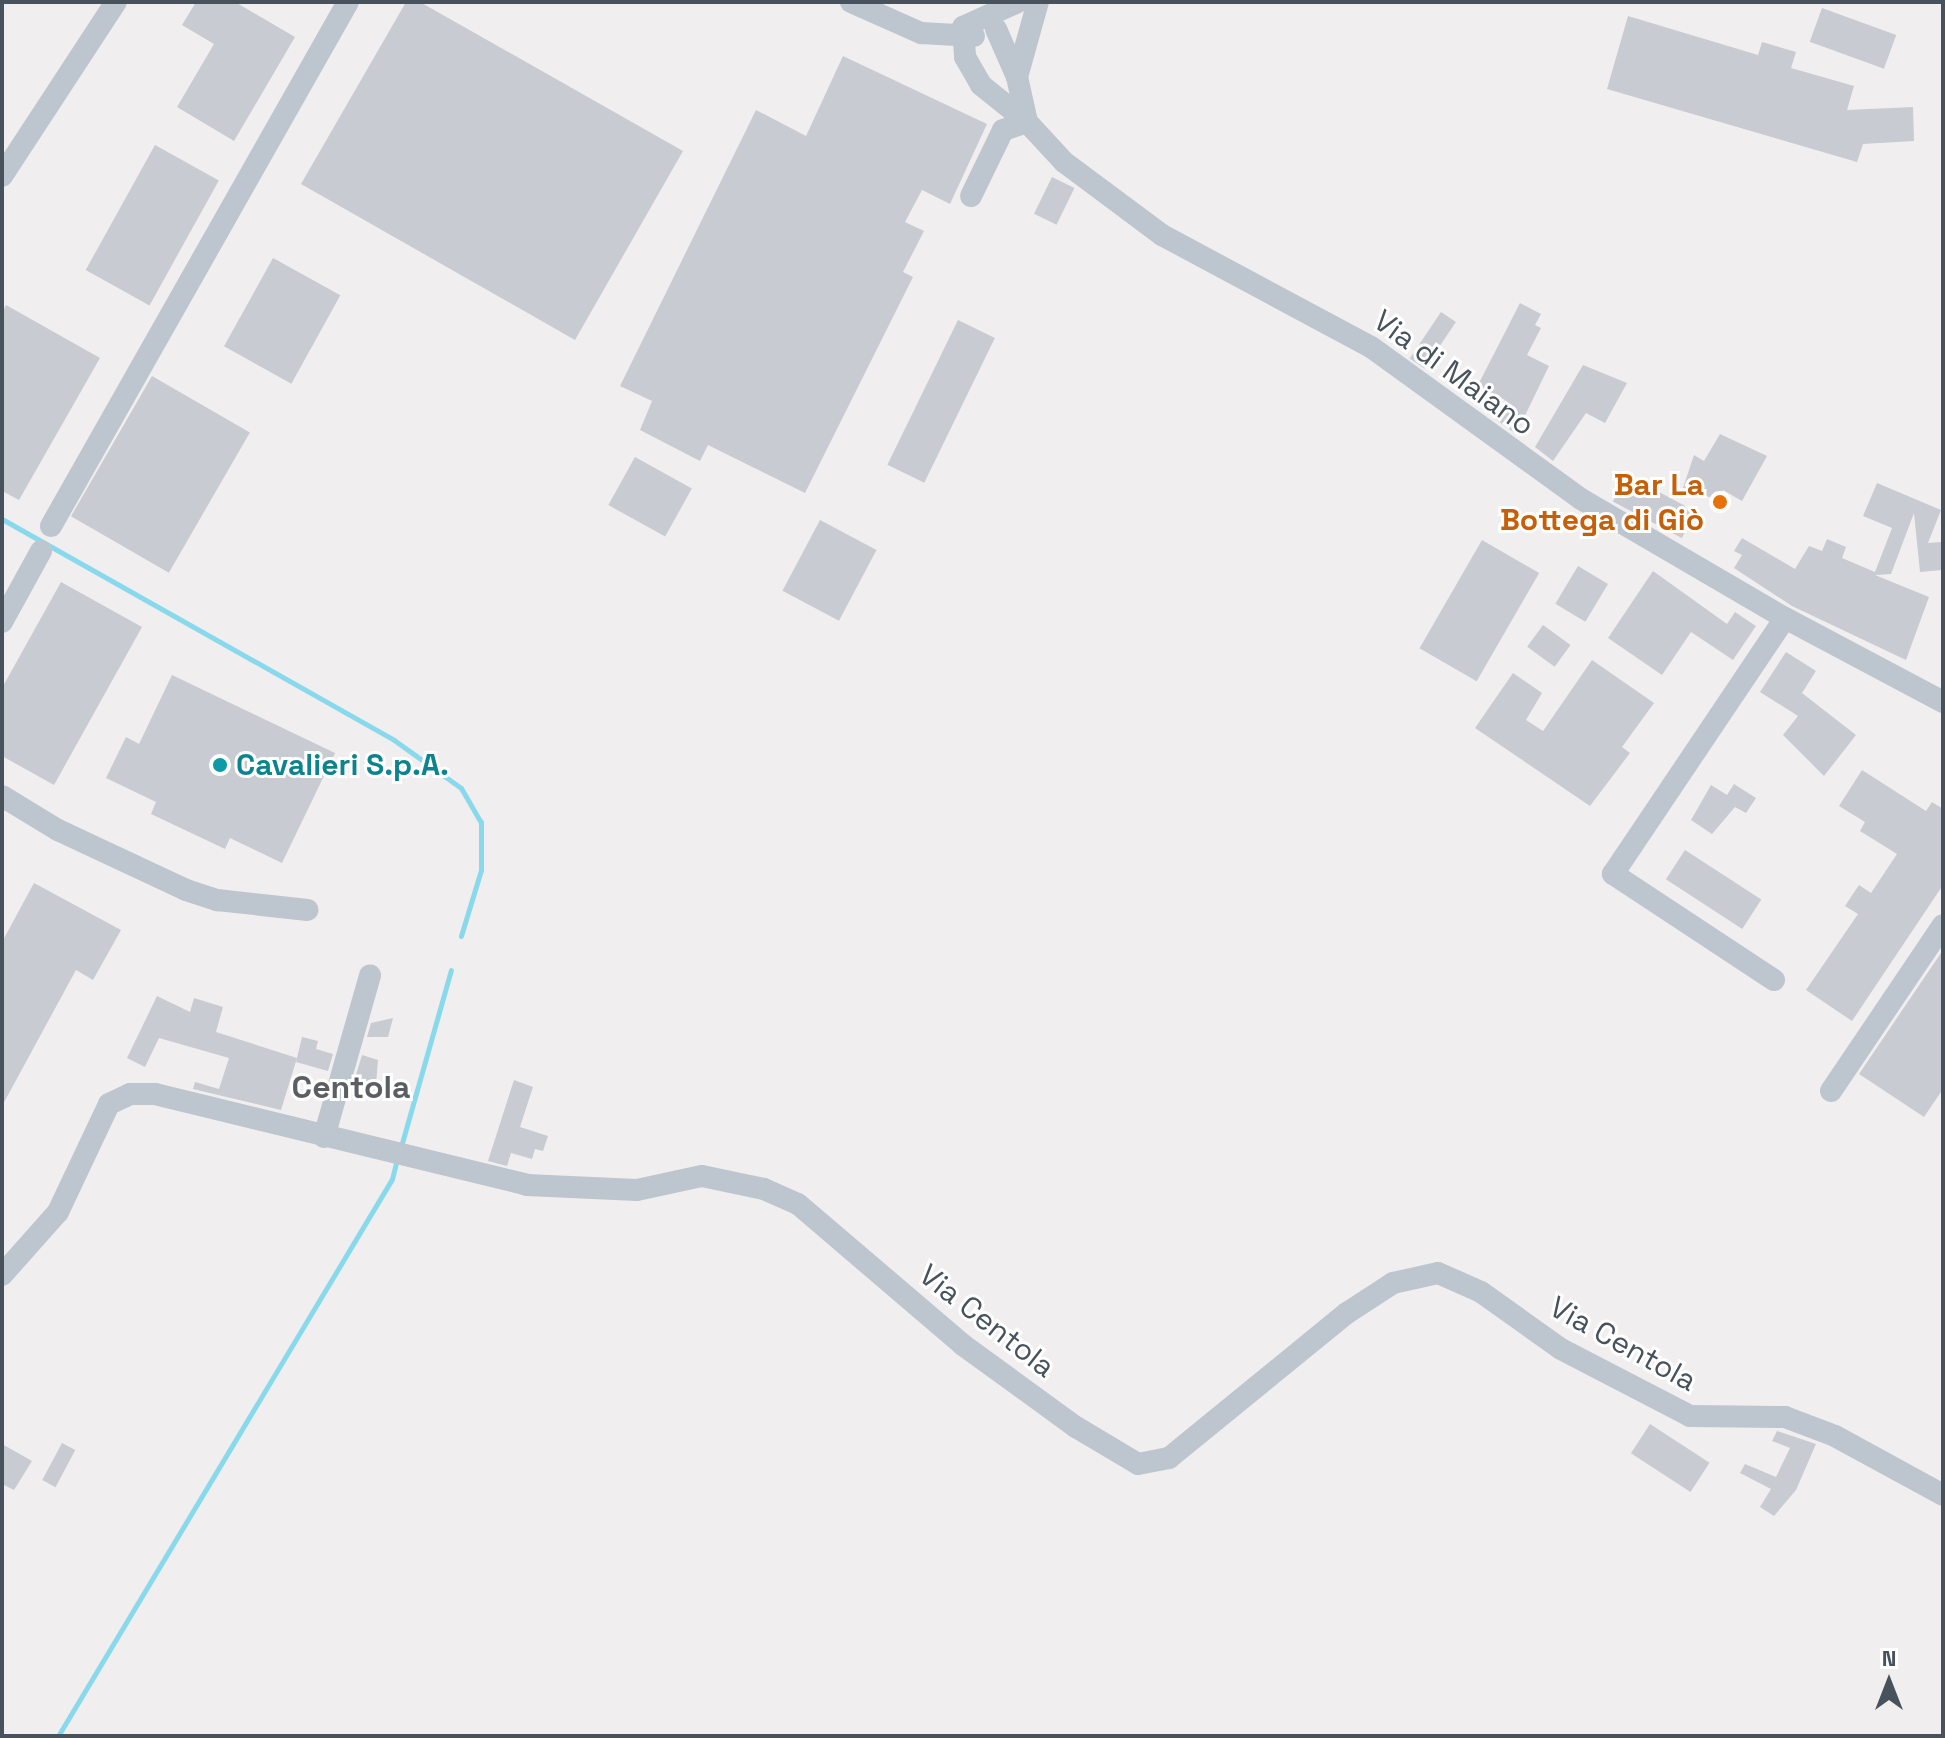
<!DOCTYPE html>
<html>
<head>
<meta charset="utf-8">
<style>
	body { margin:0 }
	#map { position:relative; width:1945px; height:1738px; overflow:hidden; background:#f1eeef; font-family:"Space Grotesk",sans-serif }
	div>[style] { position:absolute }
	[style*='--x'] { left:calc(var(--x)*1px); top:calc(var(--y)*1px); width:calc(var(--w)*1px); rotate:calc(var(--a)*1deg) }
	.stream>* { height:5px; margin:-2.5px; padding:0 2.5px; transform-origin:2.5px; border-radius:2.5px; background:#89d9ec }
	.building>* { inset:0; background:#c8cbd1; transform-origin:0 0 }
	.minor>* { height:22px; margin:-11px; padding:0 11px; transform-origin:11px; border-radius:11px; background:#bdc6ce }
	.dots>* { width:22px; height:22px; translate:-50% -50%; box-sizing:border-box; border:4px solid #fff; border-radius:50% }
	span { translate:-50% -50%; white-space:nowrap; text-align:center; line-height:1.15; -webkit-text-stroke:6px #fff; paint-order:stroke }
	.street-label { font-size:30px; color:#47525c }
	.food-label { font-size:30px; color:#c56008; font-weight:700 }
	.right { translate:-100% -50%; text-align:right }
	.culture-label { font-size:30px; color:#0d838f; font-weight:700 }
	.left { translate:0 -50%; text-align:left }
	.neighbourhood-label { font-size:32px; color:#5b5f64; font-weight:700 }
	.frame { position:absolute; inset:0; border:4px solid #47525c; pointer-events:none }
	.north { position:absolute; left:1849px; top:1642px; width:80px; height:80px; -webkit-text-stroke:6px #fff; paint-order:stroke; rotate:0deg; font-size:22px; font-weight:700; line-height:32px; text-align:center; color:#47525c }
	.north::after { content:''; display:block; margin:auto; width:28px; height:36px; background:#47525c; clip-path:polygon(50% 0,100% 100%,50% 72%,0 100%) }
</style>
</head>
<body>
<div id="map">
	<div class="stream">
		<div style="--x:2;--y:519;--w:450;--a:29.4"></div>
		<div style="--x:394;--y:740;--w:82;--a:35.6"></div>
		<div style="--x:461;--y:788;--w:39;--a:60"></div>
		<div style="--x:481;--y:822;--w:48;--a:90"></div>
		<div style="--x:481;--y:870;--w:69;--a:106.9"></div>
		<div style="--x:400;--y:1150;--w:187;--a:-74.2"></div>
		<div style="--x:58;--y:1736;--w:649;--a:-59.05"></div>
		<div style="--x:392;--y:1179;--w:21;--a:-76"></div>
	</div>
	<div class="building">
		<div style="clip-path:polygon(196px 2px,235px 2px,295px 37px,234px 141px,177px 107px,214px 44px,182px 25px)"></div>
		<div style="clip-path:polygon(406px 2px,420px 2px,683px 151px,575px 340px,301px 184px)"></div>
		<div style="left:1822px;top:8px;width:79px;height:36px;rotate:20deg"></div>
		<div style="clip-path:polygon(1628px 16px,1758px 55px,1762px 42px,1796px 52px,1791px 68px,1854px 86px,1847px 110px,1913px 107px,1914px 141px,1863px 144px,1857px 162px,1607px 89px)"></div>
		<div style="clip-path:polygon(843px 56px,987px 124px,950px 204px,922px 190px,905px 222px,924px 231px,903px 272px,913px 277px,805px 493px,708px 445px,700px 461px,640px 430px,652px 401px,620px 386px,756px 110px,806px 136px)"></div>
		<div style="left:155px;top:145px;width:73px;height:143px;rotate:29deg"></div>
		<div style="left:1052px;top:177px;width:25px;height:41px;rotate:26deg"></div>
		<div style="left:273px;top:258px;width:77px;height:101px;rotate:29deg"></div>
		<div style="clip-path:polygon(1520px 303px,1541px 314px,1535px 325px,1541px 328px,1527px 355px,1549px 366px,1516px 434px,1495px 419px,1505px 400px,1478px 385px)"></div>
		<div style="clip-path:polygon(6px 305px,100px 358px,19px 500px,2px 491px,2px 313px)"></div>
		<div style="left:1441px;top:312px;width:18px;height:56px;rotate:34deg"></div>
		<div style="left:958px;top:320px;width:41px;height:161px;rotate:26deg"></div>
		<div style="clip-path:polygon(1583px 365px,1627px 383px,1605px 423px,1586px 413px,1553px 461px,1535px 447px)"></div>
		<div style="left:152px;top:376px;width:113px;height:162px;rotate:30deg"></div>
		<div style="clip-path:polygon(1720px 434px,1767px 456px,1742px 501px,1723px 490px,1718px 500px,1683px 488px,1694px 455px,1704px 461px)"></div>
		<div style="left:635px;top:457px;width:65px;height:55px;rotate:29deg"></div>
		<div style="left:1627px;top:475px;width:78px;height:30px;rotate:28deg"></div>
		<div style="clip-path:polygon(1877px 483px,1941px 510px,1928px 543px,1942px 542px,1942px 570px,1920px 572px,1914px 513px,1891px 574px,1875px 575px,1929px 597px,1906px 660px,1792px 606px,1734px 568px,1742px 555px,1734px 551px,1742px 538px,1795px 569px,1809px 546px,1822px 551px,1827px 539px,1846px 547px,1842px 558px,1875px 572px,1892px 528px,1863px 516px)"></div>
		<div style="left:820px;top:520px;width:64px;height:80px;rotate:28deg"></div>
		<div style="left:1482px;top:540px;width:66px;height:125px;rotate:30deg"></div>
		<div style="left:1578px;top:566px;width:35px;height:44px;rotate:31deg"></div>
		<div style="clip-path:polygon(1653px 571px,1727px 624px,1735px 612px,1756px 626px,1733px 660px,1691px 632px,1662px 675px,1608px 638px)"></div>
		<div style="clip-path:polygon(61px 582px,142px 627px,54px 785px,2px 756px,2px 688px)"></div>
		<div style="left:1543px;top:625px;width:34px;height:27px;rotate:36deg"></div>
		<div style="clip-path:polygon(1786px 652px,1816px 671px,1802px 693px,1856px 735px,1824px 776px,1783px 735px,1798px 716px,1760px 692px)"></div>
		<div style="clip-path:polygon(1592px 660px,1654px 703px,1622px 747px,1630px 753px,1590px 806px,1475px 728px,1513px 673px,1542px 693px,1526px 720px,1543px 731px)"></div>
		<div style="clip-path:polygon(172px 675px,335px 753px,282px 863px,230px 838px,225px 849px,151px 814px,156px 802px,106px 778px,126px 737px,139px 744px)"></div>
		<div style="clip-path:polygon(1862px 770px,1926px 811px,1932px 802px,1943px 809px,1943px 885px,1852px 1021px,1806px 990px,1858px 914px,1845px 906px,1859px 885px,1871px 893px,1897px 854px,1860px 831px,1865px 822px,1839px 806px)"></div>
		<div style="clip-path:polygon(1734px 784px,1756px 798px,1746px 813px,1735px 807px,1712px 834px,1691px 820px,1711px 785px,1727px 795px)"></div>
		<div style="left:1685px;top:850px;width:91px;height:35px;rotate:33deg"></div>
		<div style="clip-path:polygon(34px 883px,121px 930px,93px 980px,76px 970px,2px 1106px,2px 942px)"></div>
		<div style="clip-path:polygon(1943px 950px,1943px 1089px,1924px 1117px,1859px 1074px)"></div>
		<div style="clip-path:polygon(157px 996px,190px 1012px,194px 998px,223px 1007px,216px 1032px,297px 1058px,281px 1110px,193px 1089px,195px 1082px,219px 1089px,229px 1058px,159px 1038px,145px 1067px,127px 1058px)"></div>
		<div style="clip-path:polygon(393px 1018px,388px 1037px,367px 1037px,371px 1023px)"></div>
		<div style="clip-path:polygon(302px 1037px,318px 1041px,316px 1049px,333px 1054px,328px 1071px,296px 1062px)"></div>
		<div style="clip-path:polygon(362px 1055px,378px 1060px,376px 1085px,355px 1078px)"></div>
		<div style="clip-path:polygon(514px 1080px,533px 1087px,520px 1127px,548px 1136px,543px 1151px,535px 1149px,532px 1159px,511px 1153px,507px 1166px,488px 1161px)"></div>
		<div style="left:1650px;top:1424px;width:71px;height:35px;rotate:33deg"></div>
		<div style="clip-path:polygon(1777px 1431px,1816px 1444px,1796px 1490px,1774px 1516px,1760px 1507px,1771px 1489px,1740px 1473px,1745px 1464px,1776px 1477px,1790px 1448px,1772px 1441px)"></div>
		<div style="left:62px;top:1443px;width:15px;height:42px;rotate:28deg"></div>
		<div style="clip-path:polygon(2px 1444px,32px 1461px,14px 1490px,2px 1484px)"></div>
	</div>
	<div class="minor">
		<div style="--x:851;--y:2;--w:77;--a:23.9"></div>
		<div style="--x:921;--y:33;--w:53;--a:3.2"></div>
		<div style="--x:1018;--y:2;--w:60;--a:155.6"></div>
		<div style="--x:963;--y:27;--w:30;--a:86"></div>
		<div style="--x:965;--y:57;--w:32;--a:60"></div>
		<div style="--x:981;--y:85;--w:59;--a:38.8"></div>
		<div style="--x:1027;--y:122;--w:54;--a:47.2"></div>
		<div style="--x:1064;--y:162;--w:122;--a:36.7"></div>
		<div style="--x:1162;--y:235;--w:237;--a:28.2"></div>
		<div style="--x:1371;--y:347;--w:259;--a:35.9"></div>
		<div style="--x:1581;--y:499;--w:236;--a:30.3"></div>
		<div style="--x:1785;--y:618;--w:179;--a:28"></div>
		<div style="--x:996;--y:29;--w:52;--a:66.4"></div>
		<div style="--x:1027;--y:122;--w:46;--a:-102.5"></div>
		<div style="--x:1017;--y:77;--w:78;--a:-74.4"></div>
		<div style="--x:2;--y:176;--w:208;--a:-56.8"></div>
		<div style="--x:971;--y:196;--w:73;--a:-64.1"></div>
		<div style="--x:1003;--y:130;--w:25;--a:-18"></div>
		<div style="--x:51;--y:526;--w:602;--a:-60.46"></div>
		<div style="--x:2;--y:622;--w:81;--a:-61.2"></div>
		<div style="--x:2;--y:796;--w:66;--a:31.3"></div>
		<div style="--x:58;--y:830;--w:141;--a:25.1"></div>
		<div style="--x:186;--y:890;--w:33;--a:18"></div>
		<div style="--x:217;--y:900;--w:91;--a:6.3"></div>
		<div style="--x:1774;--y:980;--w:193;--a:-146.6"></div>
		<div style="--x:1613;--y:874;--w:308;--a:-56.1"></div>
		<div style="--x:1831;--y:1091;--w:200;--a:-56"></div>
		<div style="--x:324;--y:1137;--w:168;--a:-74.1"></div>
		<div style="--x:2;--y:1275;--w:84;--a:-48.4"></div>
		<div style="--x:58;--y:1212;--w:119;--a:-64.7"></div>
		<div style="--x:109;--y:1104;--w:23;--a:-25"></div>
		<div style="--x:130;--y:1094;--w:25;--a:0"></div>
		<div style="--x:155;--y:1094;--w:383;--a:13.7"></div>
		<div style="--x:527;--y:1185;--w:110;--a:2.6"></div>
		<div style="--x:637;--y:1190;--w:66;--a:-12.2"></div>
		<div style="--x:702;--y:1176;--w:63;--a:11.8"></div>
		<div style="--x:764;--y:1189;--w:37;--a:24"></div>
		<div style="--x:798;--y:1204;--w:217;--a:40.5"></div>
		<div style="--x:963;--y:1345;--w:140;--a:36"></div>
		<div style="--x:1076;--y:1427;--w:72;--a:30.8"></div>
		<div style="--x:1138;--y:1464;--w:32;--a:-11"></div>
		<div style="--x:1169;--y:1458;--w:230;--a:-39.2"></div>
		<div style="--x:1347;--y:1313;--w:55;--a:-33.1"></div>
		<div style="--x:1393;--y:1283;--w:46;--a:-12.5"></div>
		<div style="--x:1438;--y:1273;--w:47;--a:23.8"></div>
		<div style="--x:1481;--y:1292;--w:98;--a:35.5"></div>
		<div style="--x:1561;--y:1349;--w:145;--a:27.4"></div>
		<div style="--x:1690;--y:1416;--w:95;--a:0.6"></div>
		<div style="--x:1785;--y:1417;--w:53;--a:20.8"></div>
		<div style="--x:1835;--y:1436;--w:123;--a:28.6"></div>
	</div>
	<div class="dots">
		<div style="left:1720px;top:502px;background:#e8710a"></div>
		<div style="left:220px;top:765px;background:#0f9aa8"></div>
	</div>
	<div class="street-label">
		<span style="left:1454px;top:373px;rotate:36deg">Via di Maiano</span>
		<span style="left:987px;top:1321px;rotate:38deg">Via Centola</span>
		<span style="left:1623px;top:1344px;rotate:29deg">Via Centola</span>
	</div>
	<div class="food-label">
		<span class="right" style="left:1704px;top:502px">Bar La<br>Bottega di Giò</span>
	</div>
	<div class="culture-label">
		<span class="left" style="left:236px;top:765px">Cavalieri S.p.A.</span>
	</div>
	<div class="neighbourhood-label">
		<span style="left:351px;top:1087px">Centola</span>
	</div>
	<div class="frame"></div>
	<div class="north">N</div>
</div>
</body>
</html>
